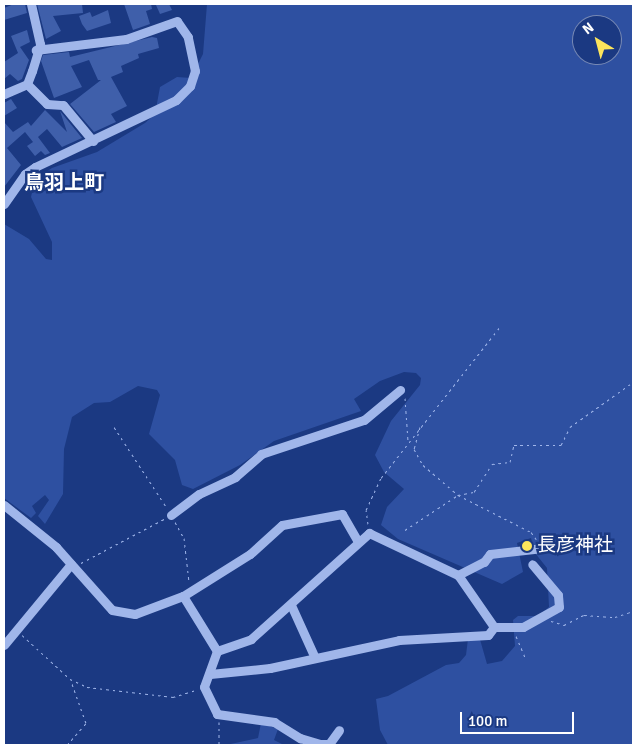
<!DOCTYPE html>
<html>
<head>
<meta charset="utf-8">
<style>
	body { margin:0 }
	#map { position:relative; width:637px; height:749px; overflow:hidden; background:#1b3982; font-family:Signika,"Noto Sans JP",sans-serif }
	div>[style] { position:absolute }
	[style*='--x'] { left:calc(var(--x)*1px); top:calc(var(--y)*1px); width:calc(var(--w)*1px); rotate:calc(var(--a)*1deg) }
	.green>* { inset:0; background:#2e50a1 }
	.building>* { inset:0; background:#3f5faa }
	.path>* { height:1px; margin-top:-0.5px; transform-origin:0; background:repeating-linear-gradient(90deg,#a0b6ea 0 2.5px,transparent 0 6.5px) }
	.minor>* { height:9px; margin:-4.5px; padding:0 4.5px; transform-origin:4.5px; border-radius:4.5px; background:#a0b6ea }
	.dots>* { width:14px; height:14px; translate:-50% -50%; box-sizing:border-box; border:2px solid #1b3982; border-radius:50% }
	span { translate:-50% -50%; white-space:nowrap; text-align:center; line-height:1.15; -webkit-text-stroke:5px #1b3982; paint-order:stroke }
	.poi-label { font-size:19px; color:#fff }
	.left { translate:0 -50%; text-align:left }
	.neighbourhood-label { font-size:20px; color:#fff; font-weight:700 }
	.frame { position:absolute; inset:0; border:5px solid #fff; pointer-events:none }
	.north { position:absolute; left:572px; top:15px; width:50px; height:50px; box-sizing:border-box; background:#1b3982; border:1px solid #7688b4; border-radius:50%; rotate:323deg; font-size:14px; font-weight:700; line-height:20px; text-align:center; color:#fff }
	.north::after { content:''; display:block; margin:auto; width:18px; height:22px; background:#fce55c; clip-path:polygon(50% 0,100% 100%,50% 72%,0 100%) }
	.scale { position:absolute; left:460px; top:712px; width:114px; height:22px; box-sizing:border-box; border:2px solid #fff; border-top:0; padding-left:6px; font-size:15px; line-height:18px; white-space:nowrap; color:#fff; -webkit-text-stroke:4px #1b3982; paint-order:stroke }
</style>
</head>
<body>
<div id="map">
	<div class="green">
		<div style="clip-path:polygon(evenodd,207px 4px,633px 4px,633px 745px,388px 745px,380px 730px,376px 699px,388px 696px,446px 665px,459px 663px,466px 655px,468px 639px,479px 636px,487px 664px,502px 661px,515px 646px,513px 620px,518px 616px,538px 616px,549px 607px,547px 568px,535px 553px,531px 538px,517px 543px,523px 572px,502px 584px,398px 539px,381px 525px,387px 507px,404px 489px,384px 472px,375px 455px,391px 421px,420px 385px,421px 378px,416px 373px,404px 372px,380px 381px,354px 399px,361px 411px,274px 441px,240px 465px,193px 489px,182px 485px,175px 460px,149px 434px,160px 395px,157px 390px,138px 386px,110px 402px,94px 403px,72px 417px,64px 449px,63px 494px,45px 524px,38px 516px,49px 500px,45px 495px,32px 506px,36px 513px,31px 518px,4px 498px,4px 224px,29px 239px,46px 259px,52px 260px,52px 242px,31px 197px,35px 179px,52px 168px,97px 152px,145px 123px,155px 114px,160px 87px,177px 77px,191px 78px,203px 54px,207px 4px,582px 25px,612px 25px,612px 55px,582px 55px,582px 25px)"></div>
		<div style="clip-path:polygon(261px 723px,278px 729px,274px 740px,284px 745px,226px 745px,258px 738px)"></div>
	</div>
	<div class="building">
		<div style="clip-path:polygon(14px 4px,25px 4px,27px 13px,4px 20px,4px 8px)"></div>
		<div style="clip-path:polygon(37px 4px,82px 4px,83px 13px,53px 16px,61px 31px,46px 39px)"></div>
		<div style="clip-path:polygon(124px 4px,151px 4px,152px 9px,146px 11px,150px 24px,133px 30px)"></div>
		<div style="clip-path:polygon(169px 4px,172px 10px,160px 14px,156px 5px)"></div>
		<div style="clip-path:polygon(108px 10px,111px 23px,87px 31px,82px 24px,79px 16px,90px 12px,92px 17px)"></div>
		<div style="clip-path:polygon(27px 30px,30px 42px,20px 47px,29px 60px,22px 79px,18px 81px,10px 74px,4px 79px,4px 62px,18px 53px,11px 36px)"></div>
		<div style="clip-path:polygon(152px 37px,157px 38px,159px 48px,138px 54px,139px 58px,121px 66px,123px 72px,111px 77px,127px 106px,111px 114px,116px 122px,94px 132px,70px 104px,101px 80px,98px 80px,89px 60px,71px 66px,82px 87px,54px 98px,41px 61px,43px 55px,69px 52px,70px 57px)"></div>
		<div style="clip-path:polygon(11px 99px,17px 108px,4px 116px,4px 103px)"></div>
		<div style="clip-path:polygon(45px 110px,67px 132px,60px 111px,82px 138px,62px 147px,47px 129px,38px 137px,50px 153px,45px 155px,41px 151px,35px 156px,27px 146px,33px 142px,25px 132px,7px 148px,21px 165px,4px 187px,4px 122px,13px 132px,28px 122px,31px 126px)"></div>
	</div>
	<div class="path">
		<div style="--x:405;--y:398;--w:43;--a:86"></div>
		<div style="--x:114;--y:427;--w:97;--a:56.8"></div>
		<div style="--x:420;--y:427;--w:23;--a:105"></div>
		<div style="--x:414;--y:449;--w:18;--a:61"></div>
		<div style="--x:423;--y:465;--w:46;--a:40.6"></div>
		<div style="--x:458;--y:495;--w:82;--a:26.9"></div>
		<div style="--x:531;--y:532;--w:9;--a:54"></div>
		<div style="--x:175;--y:522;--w:18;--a:61"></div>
		<div style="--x:184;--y:538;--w:44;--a:83.5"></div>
		<div style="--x:368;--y:524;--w:14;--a:-98"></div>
		<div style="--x:366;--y:510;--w:35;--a:-65"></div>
		<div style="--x:381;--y:478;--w:192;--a:-51.8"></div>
		<div style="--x:405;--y:530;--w:64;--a:-33.4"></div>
		<div style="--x:458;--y:495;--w:16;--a:-11"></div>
		<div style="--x:474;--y:492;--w:33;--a:-57"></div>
		<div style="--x:492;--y:464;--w:18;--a:-6"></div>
		<div style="--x:510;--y:462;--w:17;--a:-77"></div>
		<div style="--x:514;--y:445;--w:47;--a:0"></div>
		<div style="--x:561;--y:445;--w:20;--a:-63"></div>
		<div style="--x:570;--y:427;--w:77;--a:-35.5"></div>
		<div style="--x:81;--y:563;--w:94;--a:-27.9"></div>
		<div style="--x:551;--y:621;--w:14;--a:17"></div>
		<div style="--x:564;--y:625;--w:22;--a:-27"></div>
		<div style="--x:584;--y:615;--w:31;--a:4"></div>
		<div style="--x:615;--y:617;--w:19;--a:-18"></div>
		<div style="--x:22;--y:635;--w:65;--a:42.5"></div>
		<div style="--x:70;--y:679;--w:19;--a:25"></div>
		<div style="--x:87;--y:687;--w:87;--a:6.6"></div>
		<div style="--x:173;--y:697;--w:24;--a:-17"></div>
		<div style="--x:516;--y:636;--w:25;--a:67"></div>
		<div style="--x:219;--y:722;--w:23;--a:90"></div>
		<div style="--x:67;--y:745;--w:29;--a:-49"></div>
		<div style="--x:86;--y:723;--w:45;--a:-109.7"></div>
	</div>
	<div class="minor">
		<div style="--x:27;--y:84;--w:28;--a:45"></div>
		<div style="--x:47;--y:104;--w:16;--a:4"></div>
		<div style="--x:63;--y:105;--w:47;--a:50.2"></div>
		<div style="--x:4;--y:94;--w:25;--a:-23"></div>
		<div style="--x:27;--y:84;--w:14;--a:-69"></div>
		<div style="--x:32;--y:71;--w:28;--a:-73"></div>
		<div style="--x:40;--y:44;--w:41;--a:-102.7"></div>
		<div style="--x:4;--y:204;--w:37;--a:-55"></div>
		<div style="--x:25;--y:174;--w:12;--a:-35"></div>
		<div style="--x:35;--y:167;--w:156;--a:-25.4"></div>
		<div style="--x:176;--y:100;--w:20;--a:-45"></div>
		<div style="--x:190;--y:86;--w:16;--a:-72"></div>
		<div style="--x:195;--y:71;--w:35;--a:-102"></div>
		<div style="--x:188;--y:37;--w:19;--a:-125"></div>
		<div style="--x:177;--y:21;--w:54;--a:160.6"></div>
		<div style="--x:126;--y:39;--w:91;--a:173"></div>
		<div style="--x:4;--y:505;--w:67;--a:38.9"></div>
		<div style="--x:56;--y:547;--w:84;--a:48.4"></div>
		<div style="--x:112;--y:610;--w:23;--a:10"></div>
		<div style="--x:135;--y:614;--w:51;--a:-20.6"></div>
		<div style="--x:183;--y:596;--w:79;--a:-32.1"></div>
		<div style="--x:250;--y:554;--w:43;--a:-42.2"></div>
		<div style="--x:282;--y:525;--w:61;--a:-10.4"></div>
		<div style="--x:342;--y:514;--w:30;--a:60"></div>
		<div style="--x:171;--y:515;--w:35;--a:-37"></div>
		<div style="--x:199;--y:494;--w:40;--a:-25"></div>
		<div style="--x:235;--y:477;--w:35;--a:-41"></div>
		<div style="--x:261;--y:454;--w:108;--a:-18.3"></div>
		<div style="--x:364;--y:420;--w:47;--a:-39.8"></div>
		<div style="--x:458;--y:575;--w:29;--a:-27"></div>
		<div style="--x:484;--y:562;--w:10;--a:-53"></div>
		<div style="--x:490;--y:554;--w:53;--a:-6.5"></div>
		<div style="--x:183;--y:596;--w:65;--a:58.3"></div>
		<div style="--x:217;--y:651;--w:38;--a:110"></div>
		<div style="--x:204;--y:687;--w:30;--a:64"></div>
		<div style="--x:217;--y:714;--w:58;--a:8"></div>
		<div style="--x:274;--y:722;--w:31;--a:32"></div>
		<div style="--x:300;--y:738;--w:21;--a:17"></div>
		<div style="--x:320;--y:744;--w:9;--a:0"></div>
		<div style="--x:329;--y:744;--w:17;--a:-54"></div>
		<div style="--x:291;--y:605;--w:58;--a:65.6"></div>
		<div style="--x:4;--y:645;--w:105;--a:-50.4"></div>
		<div style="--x:217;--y:651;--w:36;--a:-19"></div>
		<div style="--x:251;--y:639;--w:159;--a:-41.9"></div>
		<div style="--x:369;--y:533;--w:98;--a:25.3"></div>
		<div style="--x:458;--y:575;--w:63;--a:55.3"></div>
		<div style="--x:494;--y:627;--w:29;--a:0"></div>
		<div style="--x:523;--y:627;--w:41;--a:-29.1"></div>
		<div style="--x:559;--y:607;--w:12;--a:-95"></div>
		<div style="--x:558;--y:595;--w:40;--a:-130"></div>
		<div style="--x:210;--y:674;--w:60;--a:-5.7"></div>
		<div style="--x:270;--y:668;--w:132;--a:-12.2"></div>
		<div style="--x:399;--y:640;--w:89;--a:-3.2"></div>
		<div style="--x:488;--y:635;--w:10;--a:-53"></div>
	</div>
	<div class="dots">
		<div style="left:527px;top:546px;background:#fce55c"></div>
	</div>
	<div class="poi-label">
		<span class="left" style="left:537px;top:546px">長彦神社</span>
	</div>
	<div class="neighbourhood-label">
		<span style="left:64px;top:182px">鳥羽上町</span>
	</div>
	<div class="frame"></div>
	<div class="north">N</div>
	<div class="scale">100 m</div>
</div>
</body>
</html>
